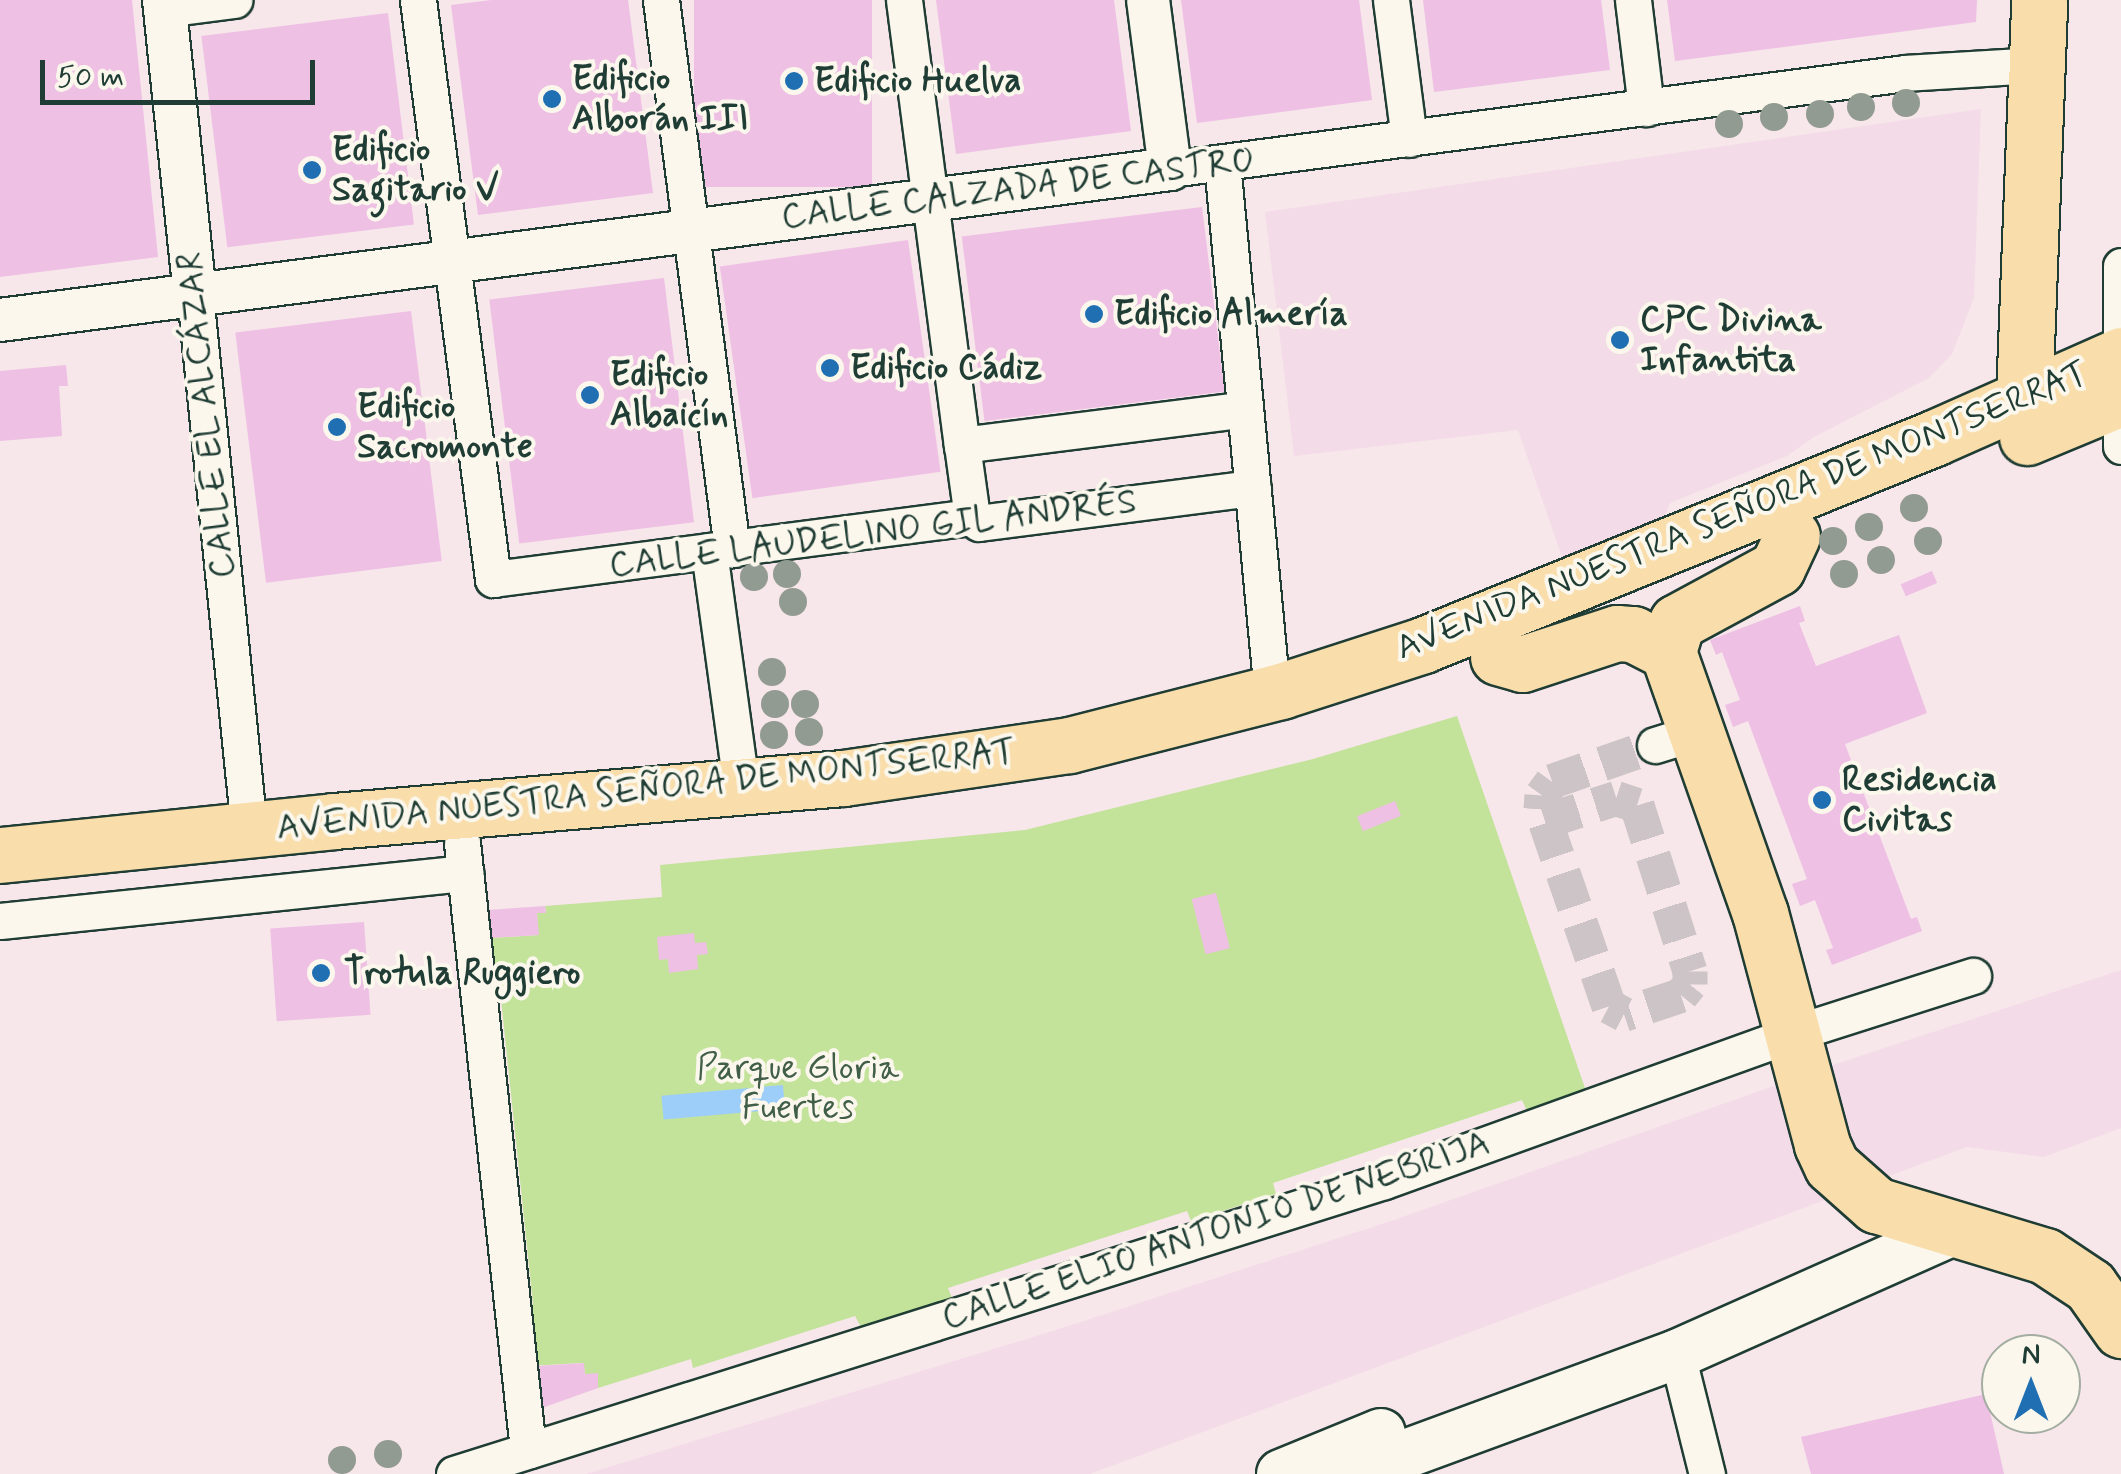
<!DOCTYPE html>
<html>
<head>
<meta charset="utf-8">
<style>
	body { margin:0 }
	#map { position:relative; width:2121px; height:1474px; overflow:hidden; background:#f7e6ea; font-family:Mynerve,sans-serif }
	div>[style] { position:absolute }
	[style*='--x'] { left:calc(var(--x)*1px); top:calc(var(--y)*1px); width:calc(var(--w)*1px); rotate:calc(var(--a)*1deg) }
	.built>* { inset:0; background:#f4dbe8 }
	.green>* { inset:0; background:#c3e29a }
	.water>* { inset:0; background:#9dcef9; transform-origin:0 0 }
	.building>* { inset:0; background:#eec0e4; transform-origin:0 0 }
	.minor-tunnel>* { height:35px; margin-top:-17.5px; transform-origin:0; background:repeating-linear-gradient(90deg,#ccc4c6 0 35px,transparent 0 53px) }
	.roads { filter:drop-shadow(2px 0 #1f3d34) drop-shadow(-2px 0 #1f3d34) drop-shadow(0 2px #1f3d34) drop-shadow(0 -2px #1f3d34) }
	.minor>* { height:35px; margin:-17.5px; padding:0 17.5px; transform-origin:17.5px; border-radius:17.5px; background:#fbf7ec }
	.tertiary>* { height:42px; margin:-21px; padding:0 21px; transform-origin:21px; border-radius:21px; background:#fbf7ec }
	.secondary>* { height:48px; margin:-24px; padding:0 24px; transform-origin:24px; border-radius:24px; background:#fbf7ec }
	.primary>* { height:55px; margin:-27.5px; padding:0 27.5px; transform-origin:27.5px; border-radius:27.5px; background:#f9ddab }
	.trees>* { width:28px; height:28px; margin:-14px; border-radius:50%; background:#929b91 }
	.dots>* { width:28px; height:28px; translate:-50% -50%; box-sizing:border-box; border:5px solid #fbf7ec; border-radius:50% }
	span { translate:-50% -50%; white-space:nowrap; text-align:center; line-height:1.15; -webkit-text-stroke:8px #fbf7ec; paint-order:stroke }
	.poi-label { font-size:35px; color:#1f3d34; font-weight:700 }
	.left { translate:0 -50%; text-align:left }
	.street-label { font-size:35px; color:#1f3d34 }
	.park-label { font-size:35px; color:#405e48 }
	.north { position:absolute; left:1981px; top:1334px; width:100px; height:100px; box-sizing:border-box; background:#fbf7ec; border:2px solid #a3ada2; border-radius:50%; rotate:0deg; font-size:28px; font-weight:700; line-height:40px; text-align:center; color:#1f3d34 }
	.north::after { content:''; display:block; margin:auto; width:35px; height:45px; background:#1f6fb2; clip-path:polygon(50% 0,100% 100%,50% 72%,0 100%) }
	.scale { position:absolute; left:40px; top:60px; width:275px; height:45px; box-sizing:border-box; border:5px solid #1f3d34; border-top:0; padding-left:12px; font-size:30px; line-height:35px; white-space:nowrap; color:#1f3d34; -webkit-text-stroke:8px #fbf7ec; paint-order:stroke }
</style>
</head>
<body>
<div id="map">
	<div class="built">
		<div style="clip-path:polygon(1981px 109px,1974px 298px,1952px 354px,1929px 378px,1814px 437px,1787px 456px,1670px 503px,1661px 525px,1564px 563px,1518px 430px,1294px 456px,1265px 212px)"></div>
		<div style="clip-path:polygon(2121px 970px,2121px 1128px,2044px 1157px,1967px 1147px,1090px 1474px,586px 1474px,1059px 1329px,1394px 1220px,1839px 1063px)"></div>
	</div>
	<div class="green">
		<div style="clip-path:polygon(1457px 716px,1586px 1091px,1527px 1111px,1522px 1100px,1273px 1183px,1276px 1194px,1191px 1221px,1187px 1211px,948px 1288px,952px 1298px,861px 1327px,855px 1316px,693px 1368px,691px 1359px,598px 1388px,598px 1374px,585px 1374px,583px 1363px,528px 1366px,521px 1306px,533px 1304px,499px 980px,486px 981px,481px 910px,487px 910px,490px 938px,538px 935px,537px 913px,546px 912px,545px 906px,662px 897px,660px 865px,1025px 830px,1313px 759px)"></div>
	</div>
	<div class="water">
		<div style="left:783px;top:1085px;width:24px;height:122px;rotate:85deg"></div>
	</div>
	<div class="building">
		<div style="clip-path:polygon(0 0,132px 0,158px 257px,0 277px)"></div>
		<div style="clip-path:polygon(491px 0,628px 0,653px 193px,478px 215px,451px 5px)"></div>
		<div style="left:694px;top:0;width:178px;height:187px"></div>
		<div style="clip-path:polygon(936px 0,1114px 0,1131px 131px,956px 154px)"></div>
		<div style="clip-path:polygon(1181px 0,1359px 0,1372px 100px,1197px 123px)"></div>
		<div style="clip-path:polygon(1423px 0,1601px 0,1610px 70px,1434px 92px)"></div>
		<div style="clip-path:polygon(1667px 0,1977px 0,1976px 22px,1675px 61px)"></div>
		<div style="left:388px;top:13px;width:213px;height:188px;rotate:83deg"></div>
		<div style="left:1202px;top:207px;width:186px;height:242px;rotate:83deg"></div>
		<div style="left:908px;top:240px;width:234px;height:190px;rotate:82deg"></div>
		<div style="left:664px;top:278px;width:246px;height:176px;rotate:83deg"></div>
		<div style="left:411px;top:311px;width:252px;height:177px;rotate:83deg"></div>
		<div style="clip-path:polygon(66px 365px,68px 386px,59px 386px,62px 436px,0 441px,0 371px)"></div>
		<div style="left:1932px;top:571px;width:13px;height:34px;rotate:67deg"></div>
		<div style="clip-path:polygon(1800px 606px,1805px 621px,1799px 623px,1816px 666px,1899px 635px,1927px 713px,1845px 744px,1911px 919px,1917px 917px,1922px 931px,1832px 965px,1826px 950px,1833px 948px,1815px 900px,1800px 906px,1792px 884px,1807px 879px,1748px 721px,1733px 727px,1725px 705px,1740px 700px,1722px 652px,1716px 655px,1710px 640px)"></div>
		<div style="left:1395px;top:801px;width:16px;height:41px;rotate:68deg"></div>
		<div style="left:1216px;top:893px;width:57px;height:25px;rotate:76deg"></div>
		<div style="clip-path:polygon(545px 906px,546px 913px,537px 913px,539px 935px,490px 938px,487px 910px)"></div>
		<div style="left:364px;top:922px;width:93px;height:94px;rotate:86deg"></div>
		<div style="clip-path:polygon(694px 933px,695px 943px,706px 942px,708px 954px,697px 955px,698px 969px,669px 973px,668px 959px,659px 960px,657px 937px)"></div>
		<div style="clip-path:polygon(584px 1363px,585px 1374px,598px 1373px,598px 1388px,542px 1408px,536px 1366px)"></div>
		<div style="clip-path:polygon(1986px 1394px,2004px 1474px,1811px 1474px,1801px 1437px)"></div>
	</div>
	<div class="minor-tunnel">
		<div style="--x:1545;--y:821;--w:75;--a:-17.9"></div>
		<div style="--x:1616;--y:798;--w:22;--a:18"></div>
		<div style="--x:1637;--y:805;--w:174;--a:72.3"></div>
		<div style="--x:1690;--y:971;--w:13;--a:90"></div>
		<div style="--x:1690;--y:984;--w:14;--a:129"></div>
		<div style="--x:1681;--y:995;--w:60;--a:161.6"></div>
		<div style="--x:1624;--y:1014;--w:17;--a:-152"></div>
		<div style="--x:1609;--y:1006;--w:208;--a:-109"></div>
		<div style="--x:1541;--y:809;--w:14;--a:-86"></div>
		<div style="--x:1542;--y:795;--w:17;--a:-54"></div>
		<div style="--x:1552;--y:781;--w:109;--a:-19.3"></div>
	</div>
	<div class="roads">
		<div class="minor">
			<div style="--x:418;--y:0;--w:584;--a:82.62"></div>
			<div style="--x:493;--y:579;--w:483;--a:-7.4"></div>
			<div style="--x:972;--y:517;--w:9;--a:41"></div>
			<div style="--x:979;--y:523;--w:276;--a:-7.3"></div>
			<div style="--x:661;--y:0;--w:554;--a:82.63"></div>
			<div style="--x:904;--y:0;--w:449;--a:82.6"></div>
			<div style="--x:962;--y:445;--w:285;--a:-7.2"></div>
			<div style="--x:1391;--y:0;--w:140;--a:82.6"></div>
			<div style="--x:1633;--y:0;--w:109;--a:83.1"></div>
			<div style="--x:165;--y:9;--w:70;--a:-7.4"></div>
			<div style="--x:1222;--y:163;--w:532;--a:84.61"></div>
			<div style="--x:1170;--y:169;--w:741;--a:-7.44"></div>
			<div style="--x:1905;--y:73;--w:132;--a:-3.5"></div>
			<div style="--x:2121;--y:266;--w:180;--a:90"></div>
			<div style="--x:195;--y:295;--w:537;--a:84.23"></div>
			<div style="--x:962;--y:445;--w:73;--a:82.1"></div>
			<div style="--x:709;--y:551;--w:236;--a:82.2"></div>
			<div style="--x:1655;--y:745;--w:44;--a:-17.2"></div>
			<div style="--x:462;--y:843;--w:611;--a:83.79"></div>
			<div style="--x:0;--y:921;--w:468;--a:-5.9"></div>
			<div style="--x:1677;--y:1354;--w:124;--a:76"></div>
			<div style="--x:454;--y:1474;--w:975;--a:-17.49"></div>
			<div style="--x:1384;--y:1181;--w:436;--a:-19.8"></div>
			<div style="--x:1794;--y:1033;--w:188;--a:-17.7"></div>
		</div>
		<div class="tertiary">
			<div style="--x:164;--y:0;--w:297;--a:84"></div>
			<div style="--x:0;--y:320;--w:1180;--a:-7.35"></div>
			<div style="--x:1170;--y:169;--w:170;--a:-97.4"></div>
		</div>
		<div class="secondary">
			<div style="--x:1281;--y:1474;--w:108;--a:-22.3"></div>
			<div style="--x:1351;--y:1474;--w:347;--a:-20.2"></div>
			<div style="--x:1677;--y:1354;--w:304;--a:-24"></div>
		</div>
		<div class="primary">
			<div style="--x:2024;--y:398;--w:398;--a:-87.8"></div>
			<div style="--x:2027;--y:437;--w:102;--a:-22.5"></div>
			<div style="--x:1792;--y:536;--w:35;--a:115"></div>
			<div style="--x:1777;--y:568;--w:114;--a:151.6"></div>
			<div style="--x:1677;--y:622;--w:31;--a:107"></div>
			<div style="--x:1668;--y:652;--w:277;--a:70.6"></div>
			<div style="--x:1760;--y:913;--w:240;--a:75"></div>
			<div style="--x:1822;--y:1145;--w:23;--a:65"></div>
			<div style="--x:1832;--y:1166;--w:59;--a:41.6"></div>
			<div style="--x:1876;--y:1205;--w:177;--a:16.8"></div>
			<div style="--x:2045;--y:1256;--w:54;--a:33.7"></div>
			<div style="--x:2090;--y:1286;--w:54;--a:54.8"></div>
			<div style="--x:1498;--y:657;--w:25;--a:16"></div>
			<div style="--x:1522;--y:664;--w:100;--a:-18.1"></div>
			<div style="--x:1617;--y:633;--w:16;--a:4"></div>
			<div style="--x:1633;--y:634;--w:39;--a:27"></div>
			<div style="--x:0;--y:855;--w:336;--a:-5.8"></div>
			<div style="--x:334;--y:821;--w:511;--a:-4.83"></div>
			<div style="--x:843;--y:778;--w:228;--a:-8.3"></div>
			<div style="--x:1069;--y:745;--w:219;--a:-14.3"></div>
			<div style="--x:1281;--y:691;--w:149;--a:-17.9"></div>
			<div style="--x:1423;--y:645;--w:551;--a:-22.05"></div>
			<div style="--x:1934;--y:438;--w:205;--a:-23.9"></div>
		</div>
	</div>
	<div class="trees">
		<div style="left:1906px;top:103px"></div>
		<div style="left:1861px;top:107px"></div>
		<div style="left:1820px;top:114px"></div>
		<div style="left:1774px;top:117px"></div>
		<div style="left:1729px;top:124px"></div>
		<div style="left:1914px;top:508px"></div>
		<div style="left:1869px;top:527px"></div>
		<div style="left:1833px;top:541px"></div>
		<div style="left:1928px;top:541px"></div>
		<div style="left:1881px;top:560px"></div>
		<div style="left:787px;top:574px"></div>
		<div style="left:1844px;top:574px"></div>
		<div style="left:754px;top:577px"></div>
		<div style="left:793px;top:602px"></div>
		<div style="left:772px;top:672px"></div>
		<div style="left:775px;top:704px"></div>
		<div style="left:805px;top:704px"></div>
		<div style="left:809px;top:732px"></div>
		<div style="left:774px;top:735px"></div>
		<div style="left:388px;top:1454px"></div>
		<div style="left:342px;top:1460px"></div>
	</div>
	<div class="dots">
		<div style="left:794px;top:81px;background:#1f6fb2"></div>
		<div style="left:552px;top:99px;background:#1f6fb2"></div>
		<div style="left:312px;top:170px;background:#1f6fb2"></div>
		<div style="left:1094px;top:314px;background:#1f6fb2"></div>
		<div style="left:1620px;top:340px;background:#1f6fb2"></div>
		<div style="left:830px;top:368px;background:#1f6fb2"></div>
		<div style="left:590px;top:395px;background:#1f6fb2"></div>
		<div style="left:337px;top:427px;background:#1f6fb2"></div>
		<div style="left:1822px;top:800px;background:#1f6fb2"></div>
		<div style="left:321px;top:973px;background:#1f6fb2"></div>
	</div>
	<div class="poi-label">
		<span class="left" style="left:572px;top:99px">Edificio<br>Alborán III</span>
		<span class="left" style="left:814px;top:81px">Edificio Huelva</span>
		<span class="left" style="left:332px;top:170px">Edificio<br>Sagitario V</span>
		<span class="left" style="left:1114px;top:314px">Edificio Almería</span>
		<span class="left" style="left:1640px;top:340px">CPC Divina<br>Infantita</span>
		<span class="left" style="left:850px;top:368px">Edificio Cádiz</span>
		<span class="left" style="left:610px;top:395px">Edificio<br>Albaicín</span>
		<span class="left" style="left:357px;top:427px">Edificio<br>Sacromonte</span>
		<span class="left" style="left:1842px;top:800px">Residencia<br>Civitas</span>
		<span class="left" style="left:344px;top:973px">Trotula Ruggiero</span>
	</div>
	<div class="street-label">
		<span style="left:1018px;top:189px;rotate:-7deg">CALLE CALZADA DE CASTRO</span>
		<span style="left:207px;top:415px;rotate:-96deg">CALLE EL ALCÁZAR</span>
		<span style="left:1742px;top:511px;rotate:-22deg">AVENIDA NUESTRA SEÑORA DE MONTSERRAT</span>
		<span style="left:873px;top:534px;rotate:-7deg">CALLE LAUDELINO GIL ANDRÉS</span>
		<span style="left:646px;top:790px;rotate:-6deg">AVENIDA NUESTRA SEÑORA DE MONTSERRAT</span>
		<span style="left:1216px;top:1231px;rotate:-18deg">CALLE ELIO ANTONIO DE NEBRIJA</span>
	</div>
	<div class="park-label">
		<span style="left:798px;top:1088px">Parque Gloria<br>Fuertes</span>
	</div>
	<div class="north">N</div>
	<div class="scale">50 m</div>
</div>
</body>
</html>
